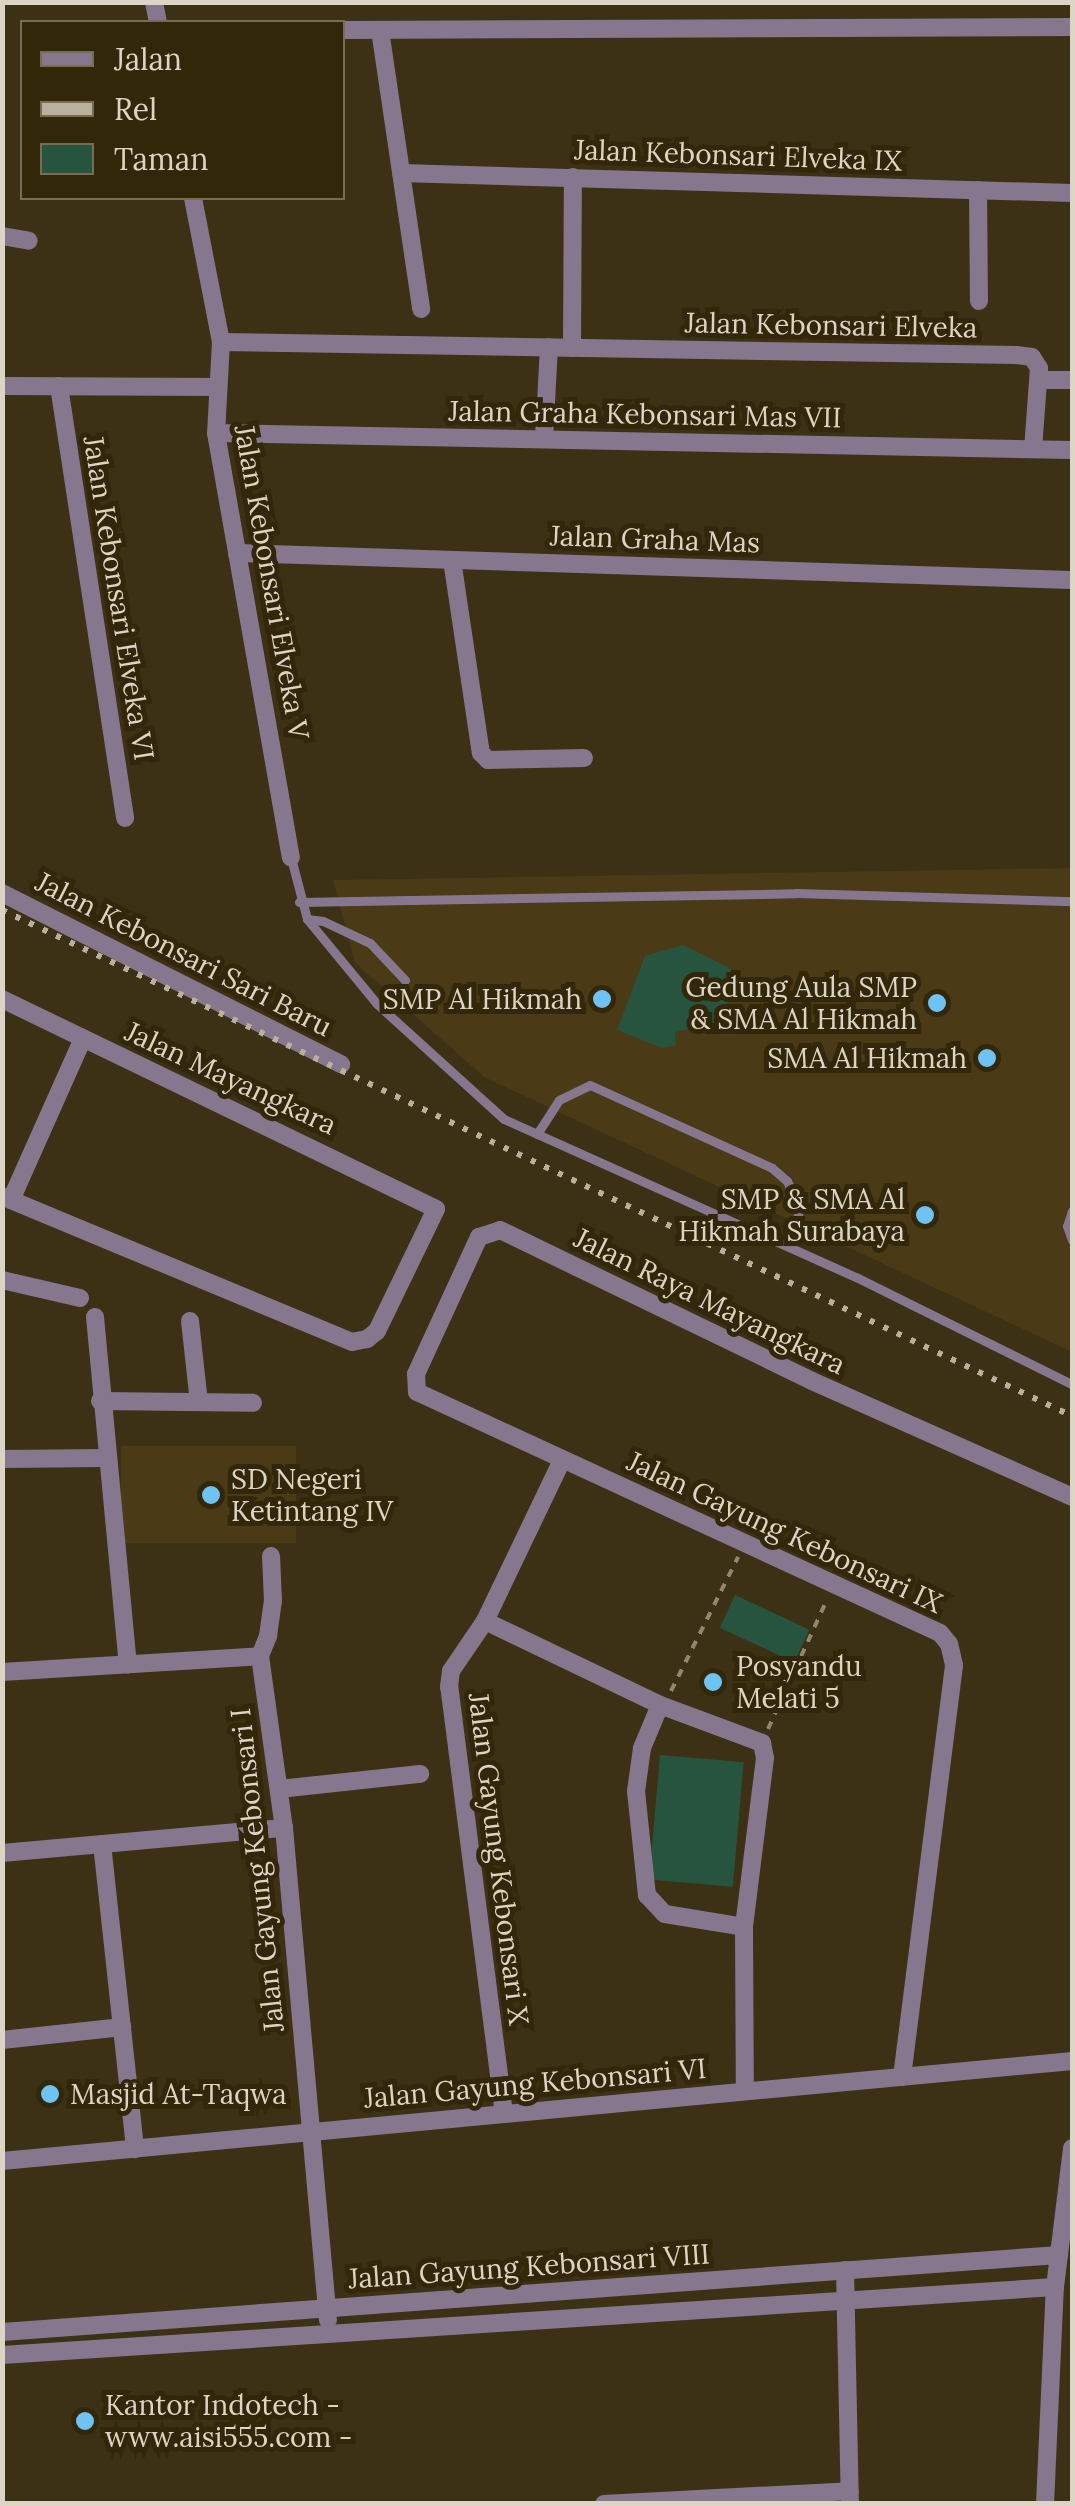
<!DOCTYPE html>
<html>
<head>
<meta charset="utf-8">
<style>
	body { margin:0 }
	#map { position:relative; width:1075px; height:2506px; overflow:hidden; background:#3d3115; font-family:Lora,serif }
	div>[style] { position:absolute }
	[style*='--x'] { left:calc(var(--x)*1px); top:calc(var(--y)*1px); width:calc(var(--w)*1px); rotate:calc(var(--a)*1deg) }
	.built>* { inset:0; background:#4a3a16; transform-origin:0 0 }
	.green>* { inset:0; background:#27543e; transform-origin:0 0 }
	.path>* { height:4px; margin-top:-2px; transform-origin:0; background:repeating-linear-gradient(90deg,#908671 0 8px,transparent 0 16px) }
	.service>* { height:9px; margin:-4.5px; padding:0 4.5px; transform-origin:4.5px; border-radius:4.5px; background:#86778e }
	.minor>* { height:18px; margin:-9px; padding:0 9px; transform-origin:9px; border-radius:9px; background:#86778e }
	.rail>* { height:6px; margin-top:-3px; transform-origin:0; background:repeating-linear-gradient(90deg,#b9b09e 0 5px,transparent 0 15px) }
	.dots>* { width:28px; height:28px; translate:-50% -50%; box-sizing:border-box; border:5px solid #33270a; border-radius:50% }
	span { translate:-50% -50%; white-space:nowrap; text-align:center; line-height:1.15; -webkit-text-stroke:10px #33270a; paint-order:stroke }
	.street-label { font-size:28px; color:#dcd4c4 }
	.poi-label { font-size:28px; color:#dcd4c4 }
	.right { translate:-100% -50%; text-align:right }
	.left { translate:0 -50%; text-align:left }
	.frame { position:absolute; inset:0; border:5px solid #dcd4c4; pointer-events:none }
	.legend { position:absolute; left:20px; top:20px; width:325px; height:180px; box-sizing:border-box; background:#33270a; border:2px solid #776c54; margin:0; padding:12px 18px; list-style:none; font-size:30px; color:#dcd4c4 }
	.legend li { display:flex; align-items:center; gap:20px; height:50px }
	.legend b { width:50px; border:2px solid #776c54 }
</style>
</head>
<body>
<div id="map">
	<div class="built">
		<div style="clip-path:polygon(1072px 868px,1072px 1352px,484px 1077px,355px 963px,333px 880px)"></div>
		<div style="left:121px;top:1446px;width:175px;height:97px"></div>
	</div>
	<div class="green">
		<div style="clip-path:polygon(683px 945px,741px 974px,715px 1031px,705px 1033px,703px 1025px,675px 1032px,676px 1045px,662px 1048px,617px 1030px,645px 956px)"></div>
		<div style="left:735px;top:1595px;width:82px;height:36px;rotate:25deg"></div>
		<div style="left:660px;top:1755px;width:84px;height:125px;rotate:5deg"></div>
	</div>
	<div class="path">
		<div style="--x:671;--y:1691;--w:150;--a:-63.4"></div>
		<div style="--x:768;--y:1729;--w:140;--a:-65.5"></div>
	</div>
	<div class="service">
		<div style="--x:291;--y:858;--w:63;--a:75.3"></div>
		<div style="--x:307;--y:919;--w:110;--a:50.5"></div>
		<div style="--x:377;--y:1004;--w:171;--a:42.2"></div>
		<div style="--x:504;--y:1119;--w:386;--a:24.2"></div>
		<div style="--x:856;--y:1277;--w:241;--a:26.4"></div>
		<div style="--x:299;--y:902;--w:497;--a:-1"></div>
		<div style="--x:796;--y:893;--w:276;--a:1.7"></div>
		<div style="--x:307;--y:919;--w:16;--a:7"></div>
		<div style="--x:323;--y:921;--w:52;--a:25.1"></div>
		<div style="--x:370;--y:943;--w:51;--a:46.6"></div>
		<div style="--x:537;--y:1134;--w:40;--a:-57.1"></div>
		<div style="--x:559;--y:1100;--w:34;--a:-26"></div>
		<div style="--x:590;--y:1085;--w:200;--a:24.5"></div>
		<div style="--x:772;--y:1168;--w:20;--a:41"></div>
		<div style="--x:787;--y:1181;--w:31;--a:65"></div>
		<div style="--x:800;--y:1209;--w:39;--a:109"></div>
		<div style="--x:1072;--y:1211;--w:16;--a:108"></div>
		<div style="--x:1067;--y:1226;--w:15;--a:70"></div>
	</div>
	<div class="minor">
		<div style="--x:154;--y:2;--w:20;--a:79"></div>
		<div style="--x:342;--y:30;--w:730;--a:-0.24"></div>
		<div style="--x:380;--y:30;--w:282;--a:81.6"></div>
		<div style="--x:401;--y:173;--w:671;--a:1.71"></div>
		<div style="--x:978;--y:190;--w:111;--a:89.5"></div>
		<div style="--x:193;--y:198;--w:147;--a:79"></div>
		<div style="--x:221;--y:342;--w:91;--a:93.1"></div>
		<div style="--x:216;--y:433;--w:431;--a:80"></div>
		<div style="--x:2;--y:236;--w:27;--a:10"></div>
		<div style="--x:221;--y:342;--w:795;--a:0.94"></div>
		<div style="--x:1016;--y:355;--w:16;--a:7"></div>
		<div style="--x:1032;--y:357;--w:13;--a:58"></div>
		<div style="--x:1039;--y:368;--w:81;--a:94.2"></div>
		<div style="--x:572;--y:348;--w:171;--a:-89.7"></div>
		<div style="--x:1041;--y:380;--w:31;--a:0"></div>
		<div style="--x:2;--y:386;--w:214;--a:0.3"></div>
		<div style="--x:59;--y:386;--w:437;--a:81.3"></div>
		<div style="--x:216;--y:433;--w:856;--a:1.14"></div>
		<div style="--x:544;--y:439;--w:92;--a:-86.9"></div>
		<div style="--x:237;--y:553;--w:835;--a:1.85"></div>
		<div style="--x:452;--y:560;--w:195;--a:81.5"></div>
		<div style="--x:481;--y:753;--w:10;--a:45"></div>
		<div style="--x:488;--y:760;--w:96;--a:-1.2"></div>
		<div style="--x:2;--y:893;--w:380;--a:26.8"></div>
		<div style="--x:2;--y:999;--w:482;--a:25.8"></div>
		<div style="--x:436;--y:1209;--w:136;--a:115.8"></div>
		<div style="--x:377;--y:1331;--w:13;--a:141"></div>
		<div style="--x:367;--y:1339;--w:15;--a:169"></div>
		<div style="--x:352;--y:1342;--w:379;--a:-157.4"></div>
		<div style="--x:11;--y:1200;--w:177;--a:-66"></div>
		<div style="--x:2;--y:1280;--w:80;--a:13"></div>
		<div style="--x:95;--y:1317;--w:349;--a:84.6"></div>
		<div style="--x:190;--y:1321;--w:81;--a:83.7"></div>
		<div style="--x:100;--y:1401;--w:153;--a:0.7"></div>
		<div style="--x:2;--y:1459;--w:104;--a:-0.6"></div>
		<div style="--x:485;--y:1621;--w:194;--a:25.6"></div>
		<div style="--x:660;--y:1705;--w:109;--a:20.4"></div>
		<div style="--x:762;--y:1743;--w:15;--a:79"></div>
		<div style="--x:765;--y:1758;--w:170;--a:97.1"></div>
		<div style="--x:744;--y:1927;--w:164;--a:89.7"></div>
		<div style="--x:260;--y:1656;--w:22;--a:-68"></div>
		<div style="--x:268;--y:1636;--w:35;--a:-82"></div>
		<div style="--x:273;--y:1601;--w:45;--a:-92.5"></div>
		<div style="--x:2;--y:1672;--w:258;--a:-3.5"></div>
		<div style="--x:260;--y:1656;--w:174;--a:82.1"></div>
		<div style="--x:284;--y:1828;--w:494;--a:84.9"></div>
		<div style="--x:660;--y:1705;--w:47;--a:112.7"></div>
		<div style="--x:642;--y:1748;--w:43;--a:97.9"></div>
		<div style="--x:636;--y:1791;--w:105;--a:84"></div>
		<div style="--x:647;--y:1895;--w:26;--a:47"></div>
		<div style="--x:665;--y:1914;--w:80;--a:9.3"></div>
		<div style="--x:279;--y:1789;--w:142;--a:-6.1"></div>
		<div style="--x:102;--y:1844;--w:307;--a:83.8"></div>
		<div style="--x:2;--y:1853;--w:283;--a:-5.1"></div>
		<div style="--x:2;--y:2040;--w:121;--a:-6.2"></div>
		<div style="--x:902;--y:2077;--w:415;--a:-82.8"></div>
		<div style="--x:954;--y:1665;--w:22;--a:-103"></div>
		<div style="--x:949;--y:1644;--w:14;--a:-129"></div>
		<div style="--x:940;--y:1633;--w:576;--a:-155.26"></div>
		<div style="--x:417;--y:1392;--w:18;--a:-93"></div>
		<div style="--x:416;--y:1374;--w:151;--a:-65.3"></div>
		<div style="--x:479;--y:1237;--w:22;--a:-18"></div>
		<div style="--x:500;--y:1230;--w:347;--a:25.8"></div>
		<div style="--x:812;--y:1381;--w:285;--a:24"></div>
		<div style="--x:504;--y:2114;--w:431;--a:-97.3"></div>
		<div style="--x:449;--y:1687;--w:16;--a:-83"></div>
		<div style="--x:451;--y:1671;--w:60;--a:-55.8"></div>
		<div style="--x:485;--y:1621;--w:178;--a:-64.4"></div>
		<div style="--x:2;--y:2161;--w:1075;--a:-5.34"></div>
		<div style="--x:845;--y:2270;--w:234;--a:88.8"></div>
		<div style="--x:2;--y:2332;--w:1060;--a:-4.17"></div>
		<div style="--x:2;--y:2355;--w:1055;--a:-3.69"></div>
		<div style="--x:604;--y:2504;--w:246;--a:-3"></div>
		<div style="--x:1045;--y:2504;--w:217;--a:-87.4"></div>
		<div style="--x:1055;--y:2287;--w:140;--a:-83"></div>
	</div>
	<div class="rail">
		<div style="--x:2;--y:910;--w:1184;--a:25.31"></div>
	</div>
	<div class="dots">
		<div style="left:602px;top:999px;background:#6fc2f4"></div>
		<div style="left:937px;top:1003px;background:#6fc2f4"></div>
		<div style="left:987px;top:1058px;background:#6fc2f4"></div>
		<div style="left:925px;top:1215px;background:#6fc2f4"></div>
		<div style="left:211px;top:1495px;background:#6fc2f4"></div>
		<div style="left:713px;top:1682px;background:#6fc2f4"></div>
		<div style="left:50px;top:2094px;background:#6fc2f4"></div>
		<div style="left:85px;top:2421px;background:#6fc2f4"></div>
	</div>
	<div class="street-label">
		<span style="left:738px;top:155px;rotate:2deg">Jalan Kebonsari Elveka IX</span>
		<span style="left:831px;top:325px;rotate:1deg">Jalan Kebonsari Elveka</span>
		<span style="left:645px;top:414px;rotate:1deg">Jalan Graha Kebonsari Mas VII</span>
		<span style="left:655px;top:539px;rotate:2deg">Jalan Graha Mas</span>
		<span style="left:272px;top:582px;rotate:80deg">Jalan Kebonsari Elveka V</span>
		<span style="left:119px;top:598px;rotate:81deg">Jalan Kebonsari Elveka VI</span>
		<span style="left:184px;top:954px;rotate:27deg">Jalan Kebonsari Sari Baru</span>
		<span style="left:231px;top:1078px;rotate:25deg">Jalan Mayangkara</span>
		<span style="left:710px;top:1301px;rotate:26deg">Jalan Raya Mayangkara</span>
		<span style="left:785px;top:1532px;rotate:25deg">Jalan Gayung Kebonsari IX</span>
		<span style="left:499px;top:1859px;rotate:83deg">Jalan Gayung Kebonsari X</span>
		<span style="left:257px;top:1870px;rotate:-96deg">Jalan Gayung Kebonsari I</span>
		<span style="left:535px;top:2083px;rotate:-5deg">Jalan Gayung Kebonsari VI</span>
		<span style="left:529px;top:2266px;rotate:-4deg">Jalan Gayung Kebonsari VIII</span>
	</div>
	<div class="poi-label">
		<span class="right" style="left:917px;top:1003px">Gedung Aula SMP<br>&amp; SMA Al Hikmah</span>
		<span class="right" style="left:582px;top:999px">SMP Al Hikmah</span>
		<span class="right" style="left:967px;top:1058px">SMA Al Hikmah</span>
		<span class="right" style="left:905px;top:1215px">SMP &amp; SMA Al<br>Hikmah Surabaya</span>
		<span class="left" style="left:231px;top:1495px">SD Negeri<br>Ketintang IV</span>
		<span class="left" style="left:736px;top:1682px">Posyandu<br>Melati 5</span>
		<span class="left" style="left:70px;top:2094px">Masjid At-Taqwa</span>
		<span class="left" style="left:105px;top:2421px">Kantor Indotech -<br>www.aisi555.com -</span>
	</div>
	<div class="frame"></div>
	<ul class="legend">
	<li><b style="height:12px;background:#86778e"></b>Jalan</li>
	<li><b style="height:12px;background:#b9b09e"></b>Rel</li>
	<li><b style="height:28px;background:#27543e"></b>Taman</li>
	</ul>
</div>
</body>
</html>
